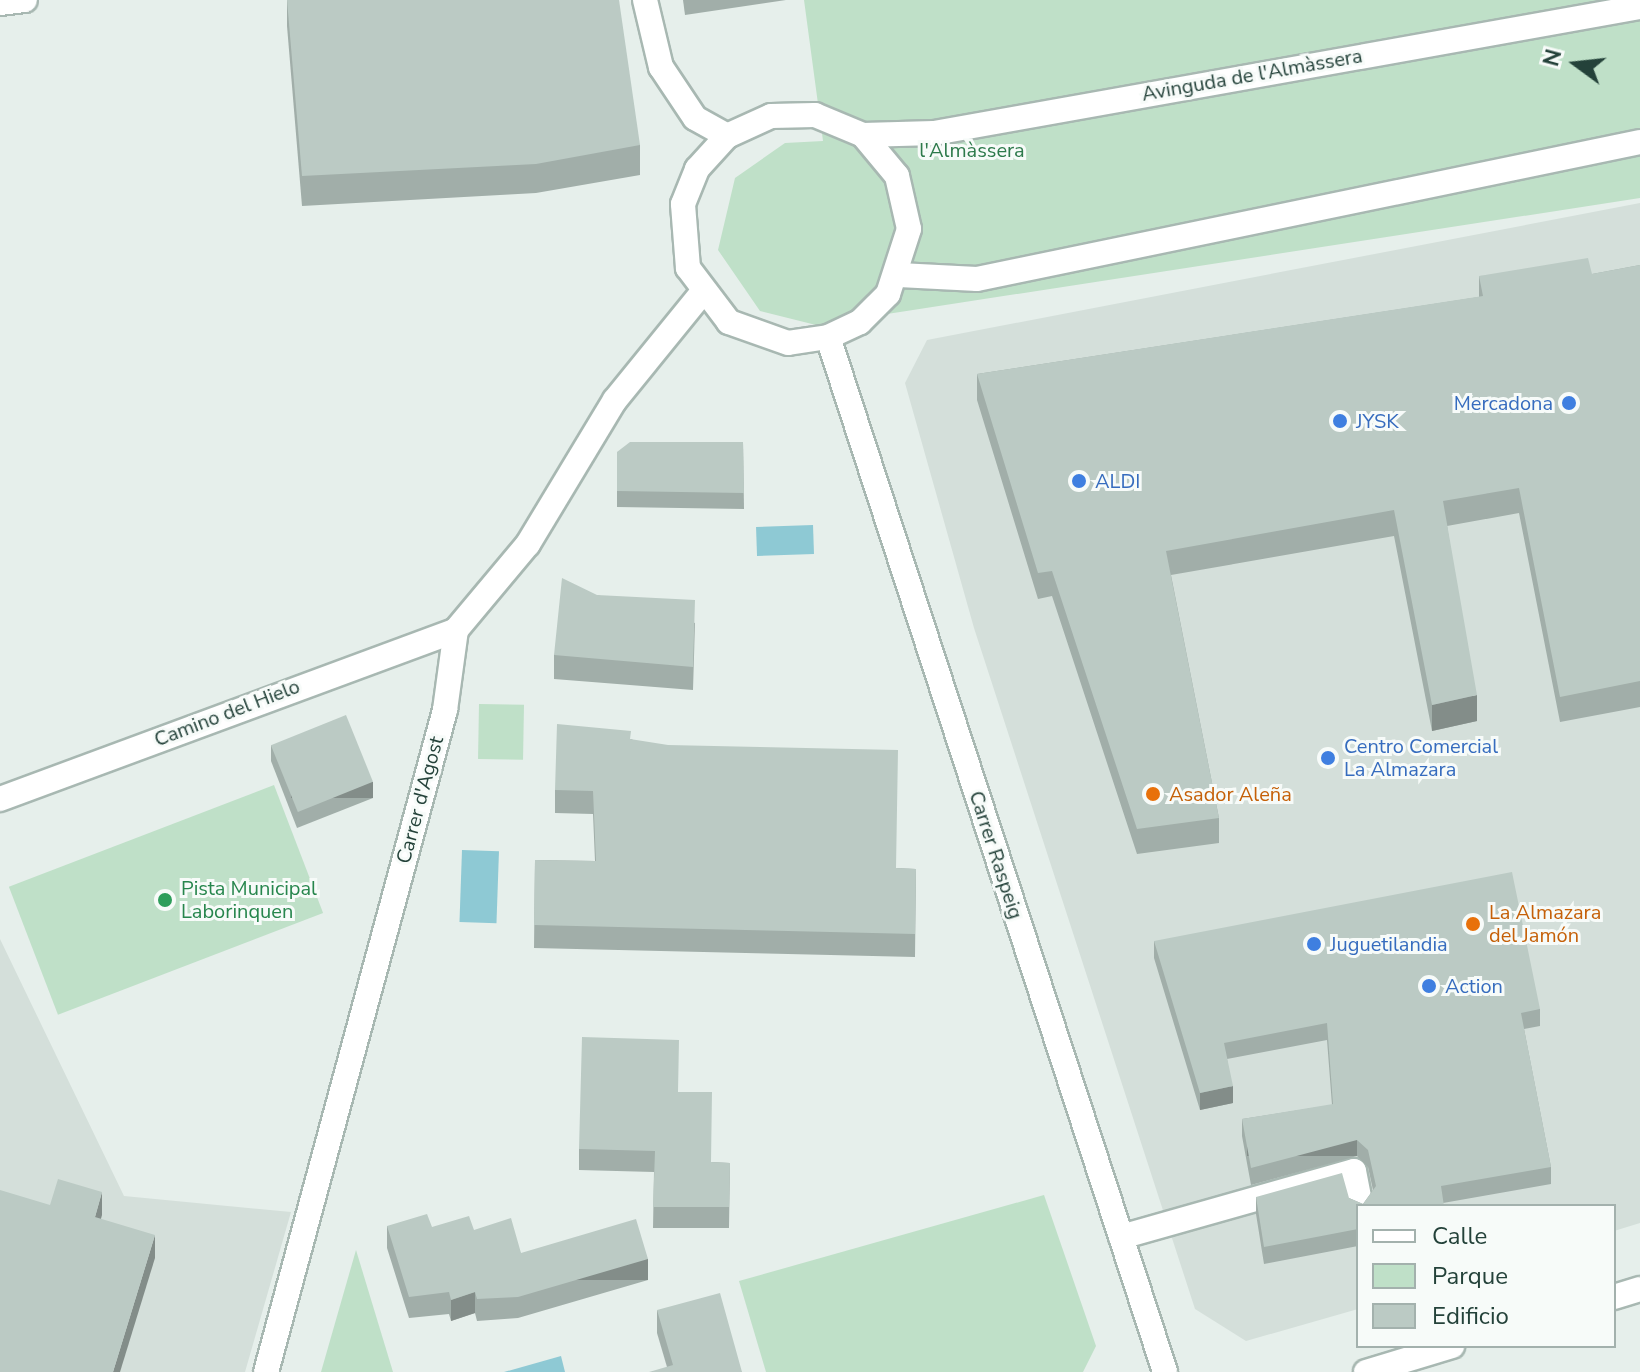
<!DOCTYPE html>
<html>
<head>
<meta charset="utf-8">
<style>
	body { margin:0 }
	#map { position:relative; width:1640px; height:1372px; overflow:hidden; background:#e6efeb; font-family:"Nunito Sans",sans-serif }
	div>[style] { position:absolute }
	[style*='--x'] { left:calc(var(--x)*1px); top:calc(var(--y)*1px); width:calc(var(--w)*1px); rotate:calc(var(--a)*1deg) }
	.built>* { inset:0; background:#d4dfda }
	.green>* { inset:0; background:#bfe0c8; transform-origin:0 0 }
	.water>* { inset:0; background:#8ec9d4; transform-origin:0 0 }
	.roads { filter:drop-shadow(2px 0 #a8b8b2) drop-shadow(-2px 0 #a8b8b2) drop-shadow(0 2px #a8b8b2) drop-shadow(0 -2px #a8b8b2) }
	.minor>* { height:24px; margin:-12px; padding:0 12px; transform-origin:12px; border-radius:12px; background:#fff }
	.wall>* { inset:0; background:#a1aea9 }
	.shaded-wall>* { inset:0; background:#838d89; transform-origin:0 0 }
	.building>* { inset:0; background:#bbcac4; transform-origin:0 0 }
	.dots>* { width:22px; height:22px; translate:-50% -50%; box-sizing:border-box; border:4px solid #f7fbf9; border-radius:50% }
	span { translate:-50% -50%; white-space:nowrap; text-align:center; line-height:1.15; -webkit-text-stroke:6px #f7fbf9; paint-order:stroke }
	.street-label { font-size:20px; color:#24423a }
	.park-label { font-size:20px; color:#2d7a4b }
	.shop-label { font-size:20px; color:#366cbe }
	.right { translate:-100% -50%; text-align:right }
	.left { translate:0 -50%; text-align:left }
	.food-label { font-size:20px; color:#c56008 }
	.leisure-label { font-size:20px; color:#27864d }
	.legend { position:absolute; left:1356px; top:1204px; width:260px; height:144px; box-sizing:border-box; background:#f7fbf9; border:2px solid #a3b1ad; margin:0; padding:10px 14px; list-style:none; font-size:24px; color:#24423a }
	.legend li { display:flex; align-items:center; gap:16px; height:40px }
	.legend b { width:40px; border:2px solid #a3b1ad }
	.north { position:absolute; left:1536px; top:24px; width:80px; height:80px; -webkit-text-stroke:6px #f7fbf9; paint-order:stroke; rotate:285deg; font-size:22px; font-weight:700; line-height:32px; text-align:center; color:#24423a }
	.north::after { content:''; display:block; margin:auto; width:28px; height:36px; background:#24423a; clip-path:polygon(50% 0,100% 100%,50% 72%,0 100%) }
</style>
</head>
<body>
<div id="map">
	<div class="built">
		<div style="clip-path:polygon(1640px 203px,1640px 1223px,1614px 1231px,1614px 1206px,1358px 1206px,1358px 1309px,1246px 1341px,1195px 1309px,974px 628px,905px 383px,927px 340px)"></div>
		<div style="clip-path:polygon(0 939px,124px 1196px,291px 1212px,245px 1372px,0 1372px)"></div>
	</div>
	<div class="green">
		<div style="clip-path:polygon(804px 0,1640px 0,1640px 198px,816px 325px,760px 311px,718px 250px,735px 178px,785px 143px,823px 141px)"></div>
		<div style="left:479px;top:704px;width:45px;height:55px;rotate:1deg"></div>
		<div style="left:274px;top:785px;width:137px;height:284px;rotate:69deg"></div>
		<div style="clip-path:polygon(1044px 1195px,1096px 1346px,1083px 1372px,766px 1372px,739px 1281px)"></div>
		<div style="clip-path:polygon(356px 1250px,393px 1372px,321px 1372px)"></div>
	</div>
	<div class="water">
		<div style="left:813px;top:525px;width:29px;height:57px;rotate:88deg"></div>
		<div style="left:462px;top:850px;width:37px;height:72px;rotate:2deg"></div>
		<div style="clip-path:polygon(561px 1356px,565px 1372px,504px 1372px)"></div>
	</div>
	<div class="roads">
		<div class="minor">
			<div style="--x:645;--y:0;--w:69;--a:76.6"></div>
			<div style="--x:661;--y:67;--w:61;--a:56.3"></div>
			<div style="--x:695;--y:118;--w:37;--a:29"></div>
			<div style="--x:0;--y:3;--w:25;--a:-7"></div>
			<div style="--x:863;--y:135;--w:53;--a:50.3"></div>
			<div style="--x:897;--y:176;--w:54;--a:77.2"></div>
			<div style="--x:909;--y:229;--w:68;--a:107.9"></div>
			<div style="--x:888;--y:294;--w:40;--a:135"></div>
			<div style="--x:860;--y:322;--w:35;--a:155"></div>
			<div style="--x:828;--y:337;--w:40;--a:171.5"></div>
			<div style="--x:788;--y:343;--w:63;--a:-160.4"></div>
			<div style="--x:729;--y:322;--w:68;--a:-127.2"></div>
			<div style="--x:688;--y:268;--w:64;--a:-94.5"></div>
			<div style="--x:683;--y:204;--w:38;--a:-68"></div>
			<div style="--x:697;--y:169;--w:45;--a:-47.7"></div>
			<div style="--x:727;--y:136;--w:48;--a:-24.4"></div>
			<div style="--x:771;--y:116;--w:44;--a:-1.3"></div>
			<div style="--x:815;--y:115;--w:52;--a:22.6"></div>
			<div style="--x:863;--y:135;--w:71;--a:-1.6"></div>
			<div style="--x:934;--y:133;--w:717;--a:-10.12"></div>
			<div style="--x:899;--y:275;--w:78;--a:2.9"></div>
			<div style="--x:977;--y:279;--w:677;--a:-11.68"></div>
			<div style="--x:828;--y:337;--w:1088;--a:71.96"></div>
			<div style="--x:0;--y:799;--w:486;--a:-20.3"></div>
			<div style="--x:1121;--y:1237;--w:242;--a:-15.8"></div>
			<div style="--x:1354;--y:1171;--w:36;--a:79"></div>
			<div style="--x:1614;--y:1297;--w:27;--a:-17"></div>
			<div style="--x:266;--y:1372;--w:686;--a:-74.87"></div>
			<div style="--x:445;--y:710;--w:81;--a:-82.2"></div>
			<div style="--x:456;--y:630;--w:112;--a:-50.1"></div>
			<div style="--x:528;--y:544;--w:168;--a:-58.9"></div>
			<div style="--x:615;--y:400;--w:136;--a:-50.9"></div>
			<div style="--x:1366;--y:1372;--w:90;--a:-16.8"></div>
		</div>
	</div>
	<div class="wall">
		<div style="clip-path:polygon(287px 0,640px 145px,640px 175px,536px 193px,302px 206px,287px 26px)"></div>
		<div style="clip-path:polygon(683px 0,786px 0,685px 15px)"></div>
		<div style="clip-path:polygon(1640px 265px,1640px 707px,1560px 722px,1519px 513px,1447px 526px,1477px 721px,1432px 731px,1394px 536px,1171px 575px,1219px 818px,1219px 843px,1137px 854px,1052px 596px,1038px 599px,977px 400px,977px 374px,1479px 297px,1479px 276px,1592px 274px)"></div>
		<div style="clip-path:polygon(743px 442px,744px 509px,617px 507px,617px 452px)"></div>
		<div style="clip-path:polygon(597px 595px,695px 623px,693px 690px,554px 679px,554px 655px)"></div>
		<div style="clip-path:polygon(631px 739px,896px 868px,916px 869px,915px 957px,534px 948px,535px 860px,595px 861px,593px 814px,555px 813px,555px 790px)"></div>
		<div style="clip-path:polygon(271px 745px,373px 798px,297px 828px,271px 761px)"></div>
		<div style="clip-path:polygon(1154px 941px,1540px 1009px,1540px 1026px,1524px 1029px,1551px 1167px,1551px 1184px,1443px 1203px,1358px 1206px,1358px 1246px,1264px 1264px,1256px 1214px,1256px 1197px,1349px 1198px,1363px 1204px,1373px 1190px,1368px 1167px,1357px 1156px,1251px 1185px,1242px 1136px,1242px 1119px,1332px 1105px,1327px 1040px,1227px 1059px,1233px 1103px,1200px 1110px,1154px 958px)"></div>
		<div style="clip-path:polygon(678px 1092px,711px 1162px,730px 1163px,729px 1228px,653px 1228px,654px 1172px,579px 1170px,579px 1149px)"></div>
		<div style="clip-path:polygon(387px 1226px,474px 1230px,521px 1253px,648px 1280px,518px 1318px,477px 1321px,475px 1313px,451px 1321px,449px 1314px,409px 1318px,387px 1248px)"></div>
		<div style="clip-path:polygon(657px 1310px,742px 1372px,667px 1367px,657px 1333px)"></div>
	</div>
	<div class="shaded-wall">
		<div style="clip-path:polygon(1477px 695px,1477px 721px,1432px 731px,1432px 705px)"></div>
		<div style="left:373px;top:782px;width:16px;height:82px;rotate:90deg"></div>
		<div style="clip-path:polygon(1233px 1086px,1233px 1103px,1200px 1110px,1200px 1093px)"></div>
		<div style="left:1357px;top:1140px;width:16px;height:110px;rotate:90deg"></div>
		<div style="clip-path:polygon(102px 1192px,102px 1215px,95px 1240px,95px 1217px)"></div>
		<div style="clip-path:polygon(155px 1235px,155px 1258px,120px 1372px,113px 1372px)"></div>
		<div style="left:648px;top:1259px;width:21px;height:135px;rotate:90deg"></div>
		<div style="clip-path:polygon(475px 1292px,475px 1313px,451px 1321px,451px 1300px)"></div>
	</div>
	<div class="building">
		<div style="clip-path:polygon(287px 0,619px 0,640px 145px,536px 164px,302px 176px)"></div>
		<div style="clip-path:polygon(1588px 258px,1592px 274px,1640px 265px,1640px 681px,1560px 697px,1519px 488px,1443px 501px,1477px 695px,1432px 705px,1394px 510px,1166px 551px,1219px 818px,1137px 829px,1052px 571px,1038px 573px,977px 374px,1483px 296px,1479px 276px)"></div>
		<div style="clip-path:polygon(630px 442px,743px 442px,744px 493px,617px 491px,617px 452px)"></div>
		<div style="clip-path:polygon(562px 578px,597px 595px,695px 600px,693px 667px,554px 655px)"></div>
		<div style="left:346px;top:715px;width:72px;height:81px;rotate:68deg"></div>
		<div style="clip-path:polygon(557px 724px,631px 731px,630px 739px,668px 745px,898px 750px,896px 868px,916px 869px,915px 934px,534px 925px,535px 860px,596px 861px,593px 791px,555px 790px)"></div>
		<div style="clip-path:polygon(1512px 872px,1540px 1009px,1521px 1013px,1551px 1167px,1441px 1186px,1444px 1206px,1358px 1206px,1358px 1229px,1264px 1247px,1256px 1197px,1342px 1173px,1349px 1198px,1363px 1204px,1376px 1186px,1368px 1150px,1357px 1140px,1251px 1168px,1242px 1119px,1333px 1104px,1327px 1023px,1224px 1043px,1233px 1086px,1200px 1093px,1154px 941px)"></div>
		<div style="clip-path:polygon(582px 1037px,679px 1040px,678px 1092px,712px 1092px,711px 1162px,730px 1163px,729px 1207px,653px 1207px,655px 1151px,579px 1149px)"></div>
		<div style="clip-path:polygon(58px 1179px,102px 1192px,95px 1217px,155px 1235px,113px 1372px,0 1372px,0 1190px,50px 1205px)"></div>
		<div style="clip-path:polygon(427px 1214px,432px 1227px,469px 1216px,474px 1230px,511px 1218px,521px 1253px,636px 1219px,648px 1259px,518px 1297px,477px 1299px,475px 1292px,451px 1300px,449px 1292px,409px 1297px,387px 1226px)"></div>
		<div style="clip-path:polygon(720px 1293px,742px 1372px,649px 1372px,673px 1365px,657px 1310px)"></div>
	</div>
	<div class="dots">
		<div style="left:1569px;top:403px;background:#3f7fe0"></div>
		<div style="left:1340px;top:421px;background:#3f7fe0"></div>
		<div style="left:1079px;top:481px;background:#3f7fe0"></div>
		<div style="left:1328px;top:758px;background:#3f7fe0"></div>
		<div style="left:1153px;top:794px;background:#e8710a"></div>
		<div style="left:165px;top:900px;background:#2e9e5b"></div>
		<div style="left:1473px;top:924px;background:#e8710a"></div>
		<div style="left:1314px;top:944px;background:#3f7fe0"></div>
		<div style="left:1429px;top:986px;background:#3f7fe0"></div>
	</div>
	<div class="street-label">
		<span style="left:1252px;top:75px;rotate:-10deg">Avinguda de l'Almàssera</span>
		<span style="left:227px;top:713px;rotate:-21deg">Camino del Hielo</span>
		<span style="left:420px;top:800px;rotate:-75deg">Carrer d'Agost</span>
		<span style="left:996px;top:855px;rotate:72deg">Carrer Raspeig</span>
	</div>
	<div class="park-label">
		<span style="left:972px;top:150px">l'Almàssera</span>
	</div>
	<div class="shop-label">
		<span class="right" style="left:1553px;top:403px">Mercadona</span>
		<span class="left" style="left:1356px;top:421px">JYSK</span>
		<span class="left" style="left:1095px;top:481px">ALDI</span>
		<span class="left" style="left:1344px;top:758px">Centro Comercial<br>La Almazara</span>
		<span class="left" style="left:1330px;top:944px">Juguetilandia</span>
		<span class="left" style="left:1445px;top:986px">Action</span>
	</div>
	<div class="food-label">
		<span class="left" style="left:1169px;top:794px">Asador Aleña</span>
		<span class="left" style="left:1489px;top:924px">La Almazara<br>del Jamón</span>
	</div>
	<div class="leisure-label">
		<span class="left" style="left:181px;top:900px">Pista Municipal<br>Laborinquen</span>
	</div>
	<ul class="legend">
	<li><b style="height:10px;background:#fff"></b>Calle</li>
	<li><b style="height:22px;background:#bfe0c8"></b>Parque</li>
	<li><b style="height:22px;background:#bbcac4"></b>Edificio</li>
	</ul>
	<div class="north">N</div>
</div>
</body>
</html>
